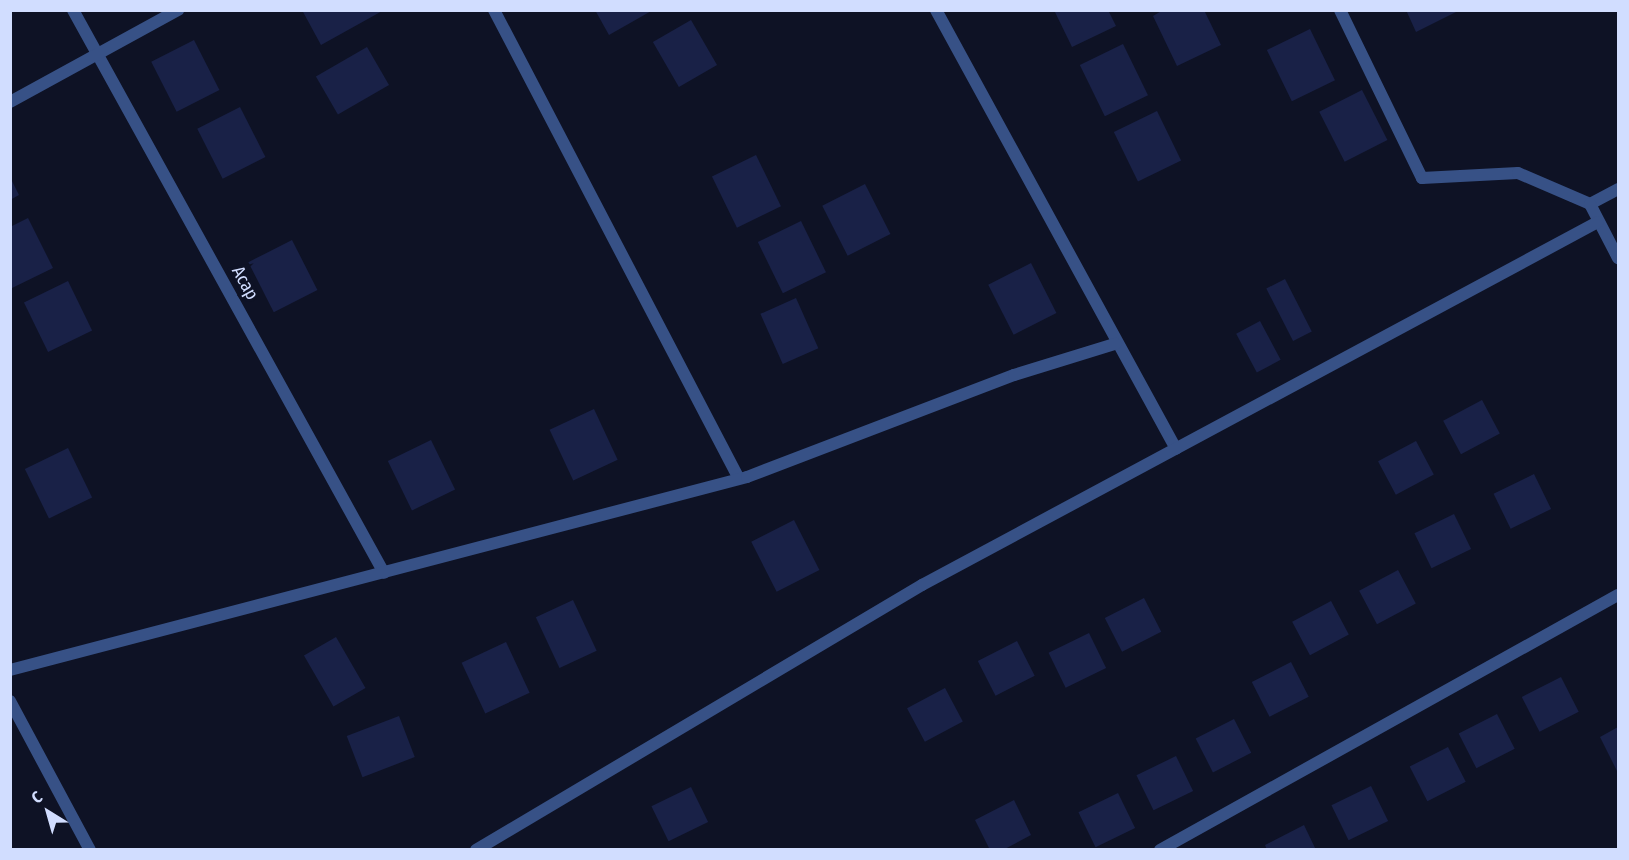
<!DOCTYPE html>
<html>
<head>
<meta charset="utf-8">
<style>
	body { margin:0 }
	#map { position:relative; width:1629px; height:860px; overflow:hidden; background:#0e1225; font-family:"Fira Sans Condensed",sans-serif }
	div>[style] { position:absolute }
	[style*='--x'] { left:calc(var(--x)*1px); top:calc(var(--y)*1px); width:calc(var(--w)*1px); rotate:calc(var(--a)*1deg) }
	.building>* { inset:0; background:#192147; transform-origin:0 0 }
	.service>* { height:12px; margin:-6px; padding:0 6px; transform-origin:6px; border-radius:6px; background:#375186 }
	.minor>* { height:12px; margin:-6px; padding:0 6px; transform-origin:6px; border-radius:6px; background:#375186 }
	span { translate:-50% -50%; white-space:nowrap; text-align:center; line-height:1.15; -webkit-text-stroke:6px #0e1225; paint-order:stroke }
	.street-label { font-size:18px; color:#d1ddff }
	.frame { position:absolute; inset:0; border:12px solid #d1ddff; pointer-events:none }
	.north { position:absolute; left:18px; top:782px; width:60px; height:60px; -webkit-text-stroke:4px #0e1225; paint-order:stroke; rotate:323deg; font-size:16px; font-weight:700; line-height:24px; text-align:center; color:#d1ddff }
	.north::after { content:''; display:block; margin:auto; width:21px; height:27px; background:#d1ddff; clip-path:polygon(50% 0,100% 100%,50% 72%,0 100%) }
</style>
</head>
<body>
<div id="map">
	<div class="building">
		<div style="clip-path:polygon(302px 10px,384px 10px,321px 45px)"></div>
		<div style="clip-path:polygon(595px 10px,653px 10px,609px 35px)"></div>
		<div style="clip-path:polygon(1054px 10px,1108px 10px,1116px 26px,1072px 47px)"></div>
		<div style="clip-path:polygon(1163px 10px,1204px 10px,1221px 45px,1177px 66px,1153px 16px)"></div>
		<div style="clip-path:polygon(1406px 10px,1460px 10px,1416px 32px)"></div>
		<div style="left:691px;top:20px;width:52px;height:44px;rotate:60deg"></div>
		<div style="left:1310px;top:29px;width:57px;height:48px;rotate:64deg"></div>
		<div style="left:194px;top:40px;width:56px;height:48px;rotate:63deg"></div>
		<div style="left:1123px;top:44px;width:57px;height:48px;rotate:64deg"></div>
		<div style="left:367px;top:47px;width:44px;height:59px;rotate:60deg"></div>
		<div style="left:1362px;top:90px;width:56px;height:48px;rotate:63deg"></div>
		<div style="left:240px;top:107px;width:56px;height:48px;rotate:63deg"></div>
		<div style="left:1157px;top:111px;width:55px;height:48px;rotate:64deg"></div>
		<div style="left:756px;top:155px;width:57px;height:49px;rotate:64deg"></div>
		<div style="clip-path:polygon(10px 177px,19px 195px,10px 200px)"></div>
		<div style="left:865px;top:184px;width:56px;height:48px;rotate:63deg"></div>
		<div style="clip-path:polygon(28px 218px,53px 268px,10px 289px,10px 227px)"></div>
		<div style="left:801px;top:221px;width:57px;height:48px;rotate:64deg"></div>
		<div style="left:292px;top:240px;width:56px;height:49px;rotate:63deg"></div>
		<div style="left:1031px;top:263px;width:56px;height:48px;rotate:63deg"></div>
		<div style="left:1285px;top:279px;width:59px;height:21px;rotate:63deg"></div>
		<div style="left:68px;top:281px;width:55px;height:49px;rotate:64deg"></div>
		<div style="left:796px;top:298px;width:55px;height:39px;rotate:66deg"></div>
		<div style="left:1260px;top:321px;width:44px;height:27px;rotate:62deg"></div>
		<div style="left:1482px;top:400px;width:38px;height:44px;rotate:62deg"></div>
		<div style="left:594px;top:409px;width:56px;height:49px;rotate:65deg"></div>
		<div style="left:431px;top:440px;width:55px;height:48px;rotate:64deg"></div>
		<div style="left:1416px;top:441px;width:38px;height:43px;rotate:62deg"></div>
		<div style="left:68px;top:448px;width:55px;height:48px;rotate:64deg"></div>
		<div style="left:1534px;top:474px;width:39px;height:45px;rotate:64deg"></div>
		<div style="left:1454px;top:514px;width:39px;height:44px;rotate:64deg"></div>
		<div style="left:794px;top:520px;width:56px;height:48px;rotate:63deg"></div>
		<div style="left:1398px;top:570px;width:38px;height:44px;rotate:62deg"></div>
		<div style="left:1144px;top:598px;width:38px;height:44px;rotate:63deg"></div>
		<div style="left:573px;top:600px;width:56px;height:41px;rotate:65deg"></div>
		<div style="left:1331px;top:601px;width:38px;height:44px;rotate:62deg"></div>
		<div style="left:1089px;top:633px;width:39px;height:45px;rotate:64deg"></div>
		<div style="left:336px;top:637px;width:59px;height:37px;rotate:60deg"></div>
		<div style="left:1017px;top:641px;width:39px;height:44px;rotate:63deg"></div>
		<div style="left:506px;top:642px;width:56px;height:49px;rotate:65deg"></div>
		<div style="left:1291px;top:662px;width:39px;height:44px;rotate:63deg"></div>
		<div style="left:1561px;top:677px;width:39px;height:44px;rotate:63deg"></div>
		<div style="left:945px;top:688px;width:38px;height:43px;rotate:62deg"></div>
		<div style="left:1497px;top:714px;width:39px;height:43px;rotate:63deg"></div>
		<div style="left:399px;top:716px;width:44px;height:56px;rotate:69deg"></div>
		<div style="left:1234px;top:719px;width:38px;height:43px;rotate:63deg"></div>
		<div style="clip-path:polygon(1618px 727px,1618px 773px,1600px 737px)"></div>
		<div style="left:1448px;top:747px;width:39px;height:43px;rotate:63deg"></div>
		<div style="left:1176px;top:756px;width:39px;height:44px;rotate:64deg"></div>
		<div style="left:1371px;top:786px;width:39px;height:44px;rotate:64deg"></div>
		<div style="left:691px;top:787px;width:39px;height:44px;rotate:64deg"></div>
		<div style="left:1118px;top:793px;width:39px;height:44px;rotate:64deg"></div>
		<div style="clip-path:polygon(1014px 800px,1031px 835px,1003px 850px,990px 850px,975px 820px)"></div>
		<div style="clip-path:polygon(1304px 825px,1316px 850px,1267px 850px,1265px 845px)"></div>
	</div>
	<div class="service">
		<div style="--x:1340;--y:10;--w:187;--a:64"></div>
	</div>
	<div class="minor">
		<div style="--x:73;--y:10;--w:643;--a:61.08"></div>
		<div style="--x:494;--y:10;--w:525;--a:62.41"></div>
		<div style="--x:936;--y:10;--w:500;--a:61.33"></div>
		<div style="--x:10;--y:102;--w:192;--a:-28.7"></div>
		<div style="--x:1422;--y:178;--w:96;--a:-3"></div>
		<div style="--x:1518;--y:173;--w:78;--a:23.3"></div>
		<div style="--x:1590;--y:204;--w:32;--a:-28"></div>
		<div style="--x:1590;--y:204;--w:61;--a:62.6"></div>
		<div style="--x:10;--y:670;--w:762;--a:-14.67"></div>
		<div style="--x:747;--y:477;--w:286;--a:-20.9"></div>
		<div style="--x:1014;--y:375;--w:106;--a:-17.1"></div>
		<div style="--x:10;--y:701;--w:169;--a:61.8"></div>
		<div style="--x:476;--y:850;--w:519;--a:-30.72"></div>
		<div style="--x:922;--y:585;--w:767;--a:-28.24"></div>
		<div style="--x:1160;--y:850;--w:524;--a:-29.11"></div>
	</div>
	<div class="street-label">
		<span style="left:245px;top:283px;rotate:61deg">Асар</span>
	</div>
	<div class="frame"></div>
	<div class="north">С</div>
</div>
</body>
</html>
